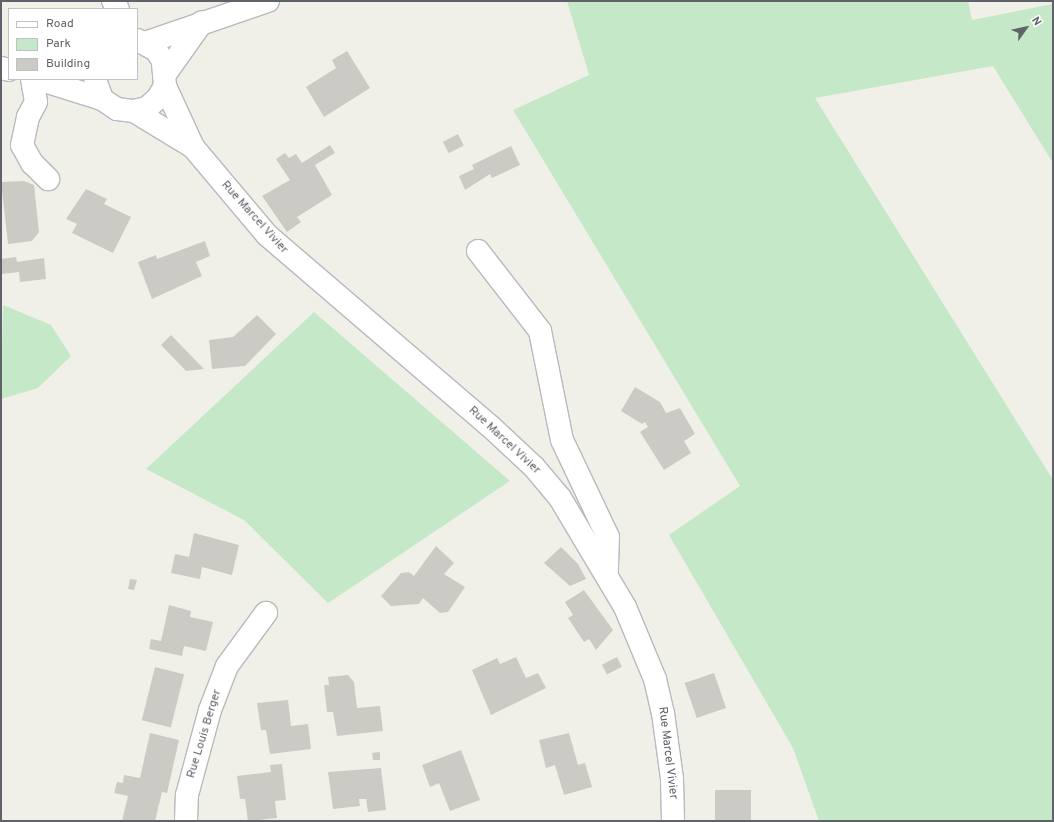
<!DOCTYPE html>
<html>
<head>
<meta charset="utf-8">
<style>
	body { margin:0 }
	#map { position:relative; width:1054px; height:822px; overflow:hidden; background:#f1f0e8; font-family:Overpass,sans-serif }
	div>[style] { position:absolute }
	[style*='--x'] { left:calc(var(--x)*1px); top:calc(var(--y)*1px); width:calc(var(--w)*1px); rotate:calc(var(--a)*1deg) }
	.green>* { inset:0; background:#c4e8c8 }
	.building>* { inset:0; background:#cccac5; transform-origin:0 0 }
	.roads { filter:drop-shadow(1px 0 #b8b9be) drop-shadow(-1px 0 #b8b9be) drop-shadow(0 1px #b8b9be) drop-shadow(0 -1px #b8b9be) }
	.minor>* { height:22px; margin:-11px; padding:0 11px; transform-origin:11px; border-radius:11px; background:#fff }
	span { translate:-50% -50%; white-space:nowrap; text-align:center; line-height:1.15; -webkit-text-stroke:4px #fff; paint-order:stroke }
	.street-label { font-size:12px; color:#5f6268 }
	.frame { position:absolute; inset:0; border:2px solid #5f6268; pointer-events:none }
	.legend { position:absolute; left:8px; top:8px; width:130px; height:72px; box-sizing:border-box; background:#fff; border:1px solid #bfc0c3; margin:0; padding:5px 7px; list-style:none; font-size:12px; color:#5f6268 }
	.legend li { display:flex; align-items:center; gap:8px; height:20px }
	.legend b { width:20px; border:1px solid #bfc0c3 }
	.north { position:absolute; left:1006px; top:8px; width:40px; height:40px; -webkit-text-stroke:3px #fff; paint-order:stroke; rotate:57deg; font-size:11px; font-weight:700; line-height:16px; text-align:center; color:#5f6268 }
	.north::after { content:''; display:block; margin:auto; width:14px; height:18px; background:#5f6268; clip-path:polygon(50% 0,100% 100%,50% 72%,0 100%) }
</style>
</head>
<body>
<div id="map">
	<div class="green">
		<div style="clip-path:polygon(567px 1px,968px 1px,972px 20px,1053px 4px,1053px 163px,993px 66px,815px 98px,1053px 480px,1053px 821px,819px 821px,793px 748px,669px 535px,740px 486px,513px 110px,589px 75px)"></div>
		<div style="clip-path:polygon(3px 305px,51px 325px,71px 356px,38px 388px,1px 399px)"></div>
		<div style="clip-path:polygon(314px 312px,510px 481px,328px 603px,244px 520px,146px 469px)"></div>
	</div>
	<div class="building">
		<div style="clip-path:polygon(347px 51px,370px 88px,324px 117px,306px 87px,336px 68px,332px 60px)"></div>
		<div style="left:458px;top:134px;width:13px;height:17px;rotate:63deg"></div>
		<div style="clip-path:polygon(330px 145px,335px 153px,315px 165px,332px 195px,297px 217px,301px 222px,287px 232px,262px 196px,290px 180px,276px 159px,285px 153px,289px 158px,296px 154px,302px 163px)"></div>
		<div style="clip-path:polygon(511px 146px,520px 165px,492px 178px,490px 174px,465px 190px,459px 176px,474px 169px,472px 165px)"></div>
		<div style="clip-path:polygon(24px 181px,34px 185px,39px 232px,32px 241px,8px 244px,1px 182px)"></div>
		<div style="clip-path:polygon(86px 189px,107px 199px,104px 204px,131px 217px,113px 253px,72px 233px,77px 224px,66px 219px)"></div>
		<div style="clip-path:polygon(205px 241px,210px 256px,196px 262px,202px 276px,152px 299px,138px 262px,156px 255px,157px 259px)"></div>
		<div style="clip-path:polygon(16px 257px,17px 262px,44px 258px,46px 279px,20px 282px,19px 272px,2px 274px,1px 259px)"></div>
		<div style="clip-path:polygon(257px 315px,276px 334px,245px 366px,212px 369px,209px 340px,233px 337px)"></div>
		<div style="clip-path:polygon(171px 335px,204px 369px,186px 371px,161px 345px)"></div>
		<div style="clip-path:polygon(635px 387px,660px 402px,666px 413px,680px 408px,695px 434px,684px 441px,691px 453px,664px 470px,640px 432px,648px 427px,645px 422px,642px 424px,621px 411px)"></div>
		<div style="clip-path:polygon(194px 533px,239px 545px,232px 575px,202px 567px,200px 579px,171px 573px,175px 554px,189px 557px)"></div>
		<div style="clip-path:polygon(436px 546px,454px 563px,444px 574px,465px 587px,448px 612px,440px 613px,423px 598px,419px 604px,391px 606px,381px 596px,401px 573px,409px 572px,414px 576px)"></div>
		<div style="clip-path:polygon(561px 547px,578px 564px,586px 579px,570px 586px,544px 563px)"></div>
		<div style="clip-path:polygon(130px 579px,137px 580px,134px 590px,128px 589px)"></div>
		<div style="clip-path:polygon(584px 590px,613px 630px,596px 650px,589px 639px,584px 642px,568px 618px,573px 615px,565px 602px)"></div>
		<div style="clip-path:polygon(169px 605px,191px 611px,190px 617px,213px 622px,206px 651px,184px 646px,182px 656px,149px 649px,151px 639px,161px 641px)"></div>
		<div style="clip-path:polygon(516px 657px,526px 678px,538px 673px,546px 688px,491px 715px,472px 670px,497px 658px,500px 664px)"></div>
		<div style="left:617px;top:657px;width:11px;height:17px;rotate:63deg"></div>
		<div style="left:155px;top:667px;width:30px;height:55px;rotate:14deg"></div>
		<div style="left:714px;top:673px;width:37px;height:31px;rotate:71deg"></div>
		<div style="clip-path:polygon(348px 675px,354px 682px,357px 708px,380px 706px,383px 731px,337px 736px,333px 712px,327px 712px,324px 685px,329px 685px,328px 677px)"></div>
		<div style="clip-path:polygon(288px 700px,291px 726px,308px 724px,311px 749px,270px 754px,266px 730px,261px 730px,257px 703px)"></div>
		<div style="clip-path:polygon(150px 733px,179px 740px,167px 793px,162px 792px,155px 821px,122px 821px,128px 796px,114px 793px,117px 782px,123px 783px,124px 775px,140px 778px)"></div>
		<div style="clip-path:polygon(569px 733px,578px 765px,585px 763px,592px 787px,564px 795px,555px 765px,546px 768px,539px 740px)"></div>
		<div style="clip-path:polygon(461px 750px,480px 800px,450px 811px,439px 783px,430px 787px,422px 765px)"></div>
		<div style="clip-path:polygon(380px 752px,380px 760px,373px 760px,372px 753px)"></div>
		<div style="clip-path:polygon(282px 764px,286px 800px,275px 801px,277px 818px,248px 821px,245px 799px,240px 799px,237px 776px,271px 772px,270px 765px)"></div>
		<div style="clip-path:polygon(381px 768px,386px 810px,368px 812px,366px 799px,359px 799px,360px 806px,333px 809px,328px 772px)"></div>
		<div style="left:751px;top:790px;width:31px;height:36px;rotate:90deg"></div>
	</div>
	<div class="roads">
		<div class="minor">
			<div style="--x:113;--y:1;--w:9;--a:58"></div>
			<div style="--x:145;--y:43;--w:130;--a:-18.9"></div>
			<div style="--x:1;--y:68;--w:8;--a:14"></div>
			<div style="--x:166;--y:73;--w:62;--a:-54.8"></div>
			<div style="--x:32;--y:79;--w:23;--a:80"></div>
			<div style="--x:36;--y:102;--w:17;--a:118"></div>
			<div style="--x:28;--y:117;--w:29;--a:102"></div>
			<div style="--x:22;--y:145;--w:21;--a:61"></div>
			<div style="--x:32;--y:163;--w:23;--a:45"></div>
			<div style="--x:38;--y:79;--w:67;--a:17.4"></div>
			<div style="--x:95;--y:79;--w:21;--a:71"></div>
			<div style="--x:102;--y:99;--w:18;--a:34"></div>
			<div style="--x:117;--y:109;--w:17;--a:7"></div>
			<div style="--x:134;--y:111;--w:13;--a:-13"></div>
			<div style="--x:147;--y:108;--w:15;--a:-42"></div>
			<div style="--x:158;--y:98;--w:14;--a:-60"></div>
			<div style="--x:165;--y:86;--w:25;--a:-95"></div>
			<div style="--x:163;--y:61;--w:13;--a:-122"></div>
			<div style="--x:156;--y:50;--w:21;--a:-152"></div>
			<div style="--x:165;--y:86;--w:67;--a:65.3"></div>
			<div style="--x:193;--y:147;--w:115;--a:49.9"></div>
			<div style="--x:267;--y:235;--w:294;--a:40.6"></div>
			<div style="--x:490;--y:426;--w:60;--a:43"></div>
			<div style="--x:534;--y:467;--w:40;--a:50"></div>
			<div style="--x:560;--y:498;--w:127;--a:59.2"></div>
			<div style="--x:625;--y:607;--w:78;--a:67.4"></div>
			<div style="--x:655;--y:679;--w:35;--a:77"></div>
			<div style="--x:663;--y:713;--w:67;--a:82.2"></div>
			<div style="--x:672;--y:779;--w:42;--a:88.6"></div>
			<div style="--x:134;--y:111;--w:69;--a:31.4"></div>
			<div style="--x:478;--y:251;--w:101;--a:52.2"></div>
			<div style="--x:540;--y:331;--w:111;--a:78.6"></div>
			<div style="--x:562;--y:440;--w:107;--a:64.6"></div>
			<div style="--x:608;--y:537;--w:35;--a:92"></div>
			<div style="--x:186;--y:821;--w:26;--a:-88"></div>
			<div style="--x:187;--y:795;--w:88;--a:-74.9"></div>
			<div style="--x:210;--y:710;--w:47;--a:-68.9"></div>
			<div style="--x:227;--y:666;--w:66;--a:-53.7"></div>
		</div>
	</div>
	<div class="street-label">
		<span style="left:254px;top:218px;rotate:48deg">Rue Marcel Vivier</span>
		<span style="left:504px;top:441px;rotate:43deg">Rue Marcel Vivier</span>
		<span style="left:205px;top:734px;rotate:-73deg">Rue Louis Berger</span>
		<span style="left:667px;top:753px;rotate:83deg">Rue Marcel Vivier</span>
	</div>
	<div class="frame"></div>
	<ul class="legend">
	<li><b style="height:5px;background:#fff"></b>Road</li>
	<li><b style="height:11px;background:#c4e8c8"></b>Park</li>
	<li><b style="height:11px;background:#cccac5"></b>Building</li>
	</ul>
	<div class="north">N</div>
</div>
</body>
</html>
